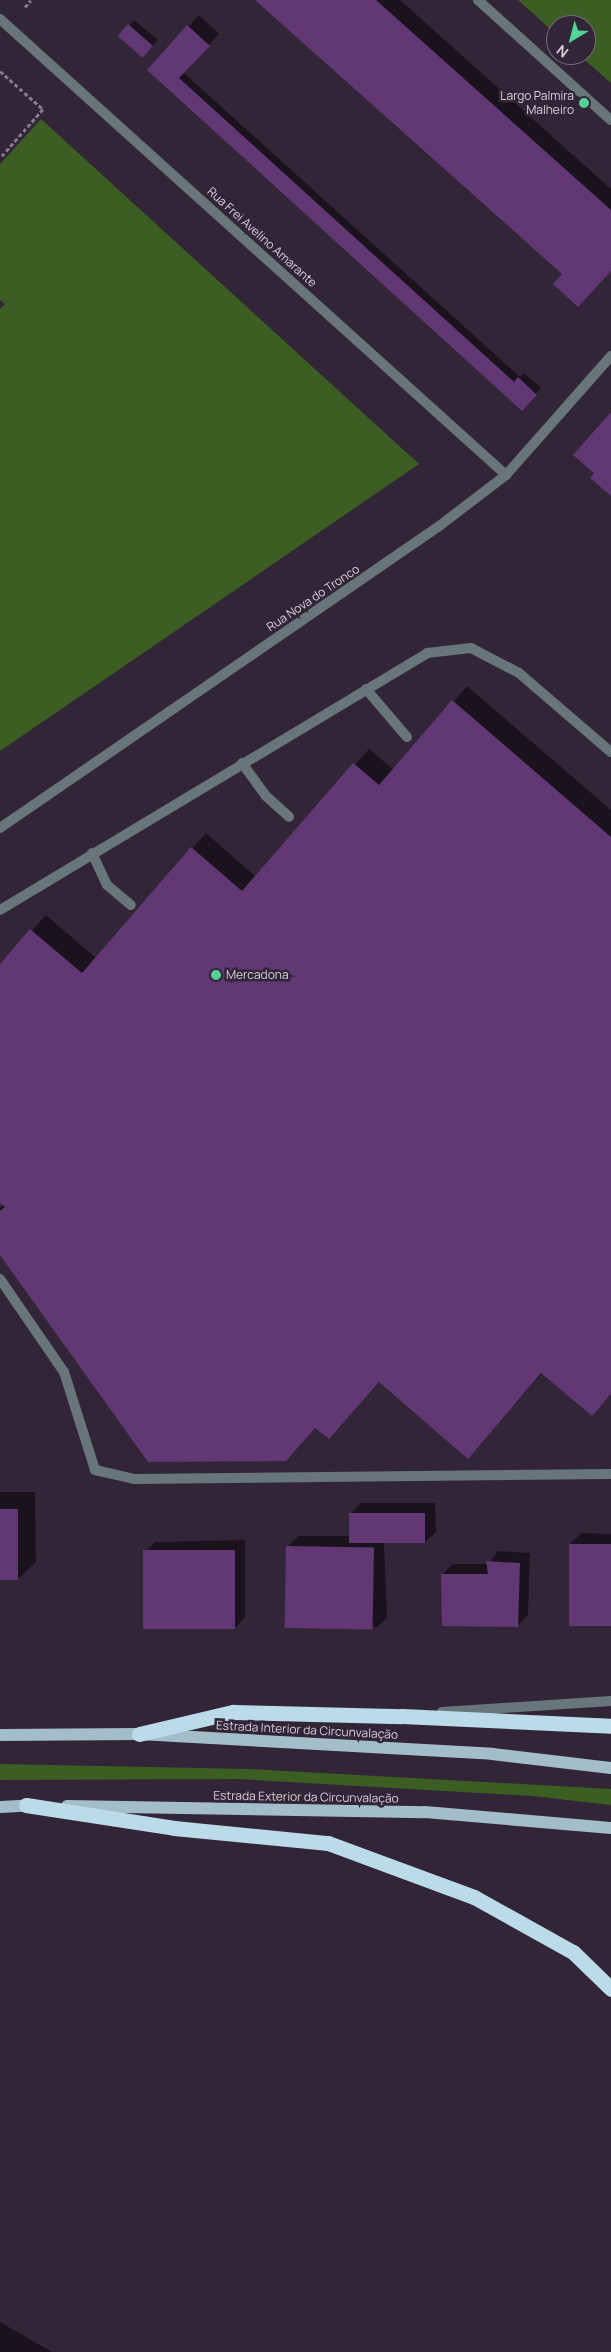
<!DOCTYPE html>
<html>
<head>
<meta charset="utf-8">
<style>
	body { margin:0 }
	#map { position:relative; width:611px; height:2352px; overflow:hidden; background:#322538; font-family:Manrope,sans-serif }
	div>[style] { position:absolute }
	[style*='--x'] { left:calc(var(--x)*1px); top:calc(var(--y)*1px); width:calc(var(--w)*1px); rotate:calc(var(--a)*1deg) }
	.green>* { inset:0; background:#3c5e23 }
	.shadow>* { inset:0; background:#0007 }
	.building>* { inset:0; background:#613873; transform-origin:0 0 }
	.path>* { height:3px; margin-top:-1.5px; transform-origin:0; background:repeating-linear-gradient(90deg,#867b8b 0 4px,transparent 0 6.5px) }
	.lane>* { height:10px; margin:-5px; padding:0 5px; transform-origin:5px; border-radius:5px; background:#68757a }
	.street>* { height:10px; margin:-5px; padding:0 5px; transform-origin:5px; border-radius:5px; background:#68757a }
	.primary>* { height:12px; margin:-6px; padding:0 6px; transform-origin:6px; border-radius:6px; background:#a3bec9 }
	.highway>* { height:15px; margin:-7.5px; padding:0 7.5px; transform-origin:7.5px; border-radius:7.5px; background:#bbdbe8 }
	.dots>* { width:14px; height:14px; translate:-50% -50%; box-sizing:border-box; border:2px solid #322538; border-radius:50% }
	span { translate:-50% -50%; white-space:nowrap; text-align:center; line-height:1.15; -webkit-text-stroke:5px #322538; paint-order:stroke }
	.poi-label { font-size:12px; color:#d7cfdb }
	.right { translate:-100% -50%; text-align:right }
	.left { translate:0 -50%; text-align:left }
	.street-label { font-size:12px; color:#d7cfdb }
	.north { position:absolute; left:546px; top:15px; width:50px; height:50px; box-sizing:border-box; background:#322538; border:1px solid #746979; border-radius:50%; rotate:217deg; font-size:14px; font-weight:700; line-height:20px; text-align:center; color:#d7cfdb }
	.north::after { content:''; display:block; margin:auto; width:18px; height:22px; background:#52d397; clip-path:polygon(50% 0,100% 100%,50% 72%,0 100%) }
</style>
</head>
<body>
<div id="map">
	<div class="green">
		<div style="clip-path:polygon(518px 0,611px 0,611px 83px,579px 55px,586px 55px,586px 25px,556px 25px,556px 34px)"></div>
		<div style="clip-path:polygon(41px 119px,419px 464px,0 751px,0 309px,5px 304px,0 300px,0 164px)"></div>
		<div style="clip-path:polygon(0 1764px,248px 1769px,611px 1789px,611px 1805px,533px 1796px,237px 1779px,0 1780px)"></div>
	</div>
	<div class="shadow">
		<div style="clip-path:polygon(257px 0,400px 0,611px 189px,611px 270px,564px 274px)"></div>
		<div style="clip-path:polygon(199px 15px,219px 34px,184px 73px,520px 377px,524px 373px,541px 388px,522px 409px,148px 70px)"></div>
		<div style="clip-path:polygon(134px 20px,158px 40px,149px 50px,120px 36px)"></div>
		<div style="clip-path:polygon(467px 686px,611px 810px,611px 1395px,592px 1414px,543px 1372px,468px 1457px,380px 1381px,329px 1437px,316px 1427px,286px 1459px,0 1253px,0 1208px,4px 1205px,0 1201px,0 966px,46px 915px,96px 958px,206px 833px,256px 877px,369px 749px,394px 770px)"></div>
		<div style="clip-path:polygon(0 1492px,35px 1492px,36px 1562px,18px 1579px,0 1579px)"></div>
		<div style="clip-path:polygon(361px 1503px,435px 1503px,436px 1532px,425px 1542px,384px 1542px,387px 1618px,376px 1628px,287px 1547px,298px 1536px,351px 1536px,351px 1513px)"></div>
		<div style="clip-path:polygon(581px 1533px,611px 1534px,611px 1624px,570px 1544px)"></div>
		<div style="clip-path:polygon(245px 1540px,245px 1617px,235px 1628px,144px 1553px,155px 1542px)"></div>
		<div style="clip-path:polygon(498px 1551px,530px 1553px,528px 1615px,518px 1625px,442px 1575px,453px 1564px,488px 1564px)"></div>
		<div style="clip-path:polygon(0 2322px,52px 2352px,0 2352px)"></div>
	</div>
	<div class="building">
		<div style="clip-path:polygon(255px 0,376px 0,611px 210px,611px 271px,578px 307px,553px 284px,562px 274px)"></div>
		<div style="left:128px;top:24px;width:33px;height:16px;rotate:41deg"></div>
		<div style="clip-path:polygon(187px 25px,210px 46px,179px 78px,514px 382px,518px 377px,537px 395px,522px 411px,147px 70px)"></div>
		<div style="clip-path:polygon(611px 412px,611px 496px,590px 478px,594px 473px,573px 455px)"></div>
		<div style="clip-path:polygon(452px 700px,611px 837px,611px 1394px,592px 1416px,541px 1373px,468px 1459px,379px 1382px,329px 1439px,315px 1428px,286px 1461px,148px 1462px,0 1255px,0 1211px,5px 1207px,0 1203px,0 964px,30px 929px,82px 973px,191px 847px,242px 891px,353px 763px,379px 785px)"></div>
		<div style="left:0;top:1509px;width:18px;height:71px"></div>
		<div style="left:349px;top:1513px;width:76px;height:30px"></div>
		<div style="left:569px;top:1544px;width:42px;height:82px"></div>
		<div style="left:286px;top:1546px;width:88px;height:82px;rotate:1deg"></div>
		<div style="left:235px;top:1550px;width:79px;height:92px;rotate:90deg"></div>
		<div style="clip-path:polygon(486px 1561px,520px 1563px,518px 1627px,442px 1626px,441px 1574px,488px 1574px)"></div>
	</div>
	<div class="path">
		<div style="--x:25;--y:7;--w:9;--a:-49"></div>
		<div style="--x:0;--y:71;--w:57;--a:41.5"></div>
		<div style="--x:43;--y:109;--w:65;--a:131.3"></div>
	</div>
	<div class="lane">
		<div style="--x:366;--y:689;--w:63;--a:49.5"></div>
		<div style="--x:242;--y:763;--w:41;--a:54"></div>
		<div style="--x:266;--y:796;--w:31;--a:42"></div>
		<div style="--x:92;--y:853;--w:35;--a:65"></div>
		<div style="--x:107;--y:885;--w:31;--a:40"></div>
		<div style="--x:0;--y:910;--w:498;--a:-31"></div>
		<div style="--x:427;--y:653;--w:44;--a:-6.5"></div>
		<div style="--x:471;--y:648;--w:54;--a:27.5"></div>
		<div style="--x:519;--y:673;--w:121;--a:40.7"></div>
		<div style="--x:0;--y:1279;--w:113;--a:55.5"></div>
		<div style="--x:64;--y:1372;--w:103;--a:72.4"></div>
		<div style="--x:95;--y:1470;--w:41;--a:12.7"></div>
		<div style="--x:135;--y:1479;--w:476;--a:-0.6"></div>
	</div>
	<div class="street">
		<div style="--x:478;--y:0;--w:179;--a:42.1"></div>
		<div style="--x:0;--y:19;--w:681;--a:42.02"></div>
		<div style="--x:0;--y:828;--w:531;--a:-34.5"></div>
		<div style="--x:438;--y:527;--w:86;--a:-37.4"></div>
		<div style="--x:506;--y:475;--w:159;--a:-48.6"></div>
		<div style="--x:442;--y:1712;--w:169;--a:-3.7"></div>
	</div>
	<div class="primary">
		<div style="--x:0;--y:1735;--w:139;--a:-0.4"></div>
		<div style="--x:139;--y:1734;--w:354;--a:3.2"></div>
		<div style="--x:492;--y:1754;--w:120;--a:6.7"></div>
		<div style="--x:67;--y:1806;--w:358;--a:1"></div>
		<div style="--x:425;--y:1812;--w:187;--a:4.9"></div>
		<div style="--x:0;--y:1807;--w:34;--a:-3"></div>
	</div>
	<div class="highway">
		<div style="--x:139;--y:1734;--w:97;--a:-13.2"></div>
		<div style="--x:233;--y:1712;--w:169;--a:1.4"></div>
		<div style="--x:402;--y:1716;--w:209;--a:2.7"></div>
		<div style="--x:26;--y:1805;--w:150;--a:8.8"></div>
		<div style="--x:174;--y:1828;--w:155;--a:5.6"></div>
		<div style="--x:328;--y:1843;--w:156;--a:20.3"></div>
		<div style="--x:474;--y:1897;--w:113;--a:29.1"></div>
		<div style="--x:573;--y:1952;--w:53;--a:44.2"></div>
	</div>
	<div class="dots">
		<div style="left:584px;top:103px;background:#52d397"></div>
		<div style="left:216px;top:975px;background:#52d397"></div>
	</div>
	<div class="poi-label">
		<span class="right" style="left:574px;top:103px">Largo Palmira<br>Malheiro</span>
		<span class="left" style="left:226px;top:975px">Mercadona</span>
	</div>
	<div class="street-label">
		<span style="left:262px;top:237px;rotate:42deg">Rua Frei Avelino Amarante</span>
		<span style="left:313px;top:598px;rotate:-34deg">Rua Nova do Tronco</span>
		<span style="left:307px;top:1730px;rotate:3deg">Estrada Interior da Circunvalação</span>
		<span style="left:306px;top:1797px;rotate:1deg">Estrada Exterior da Circunvalação</span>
	</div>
	<div class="north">N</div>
</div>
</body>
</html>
